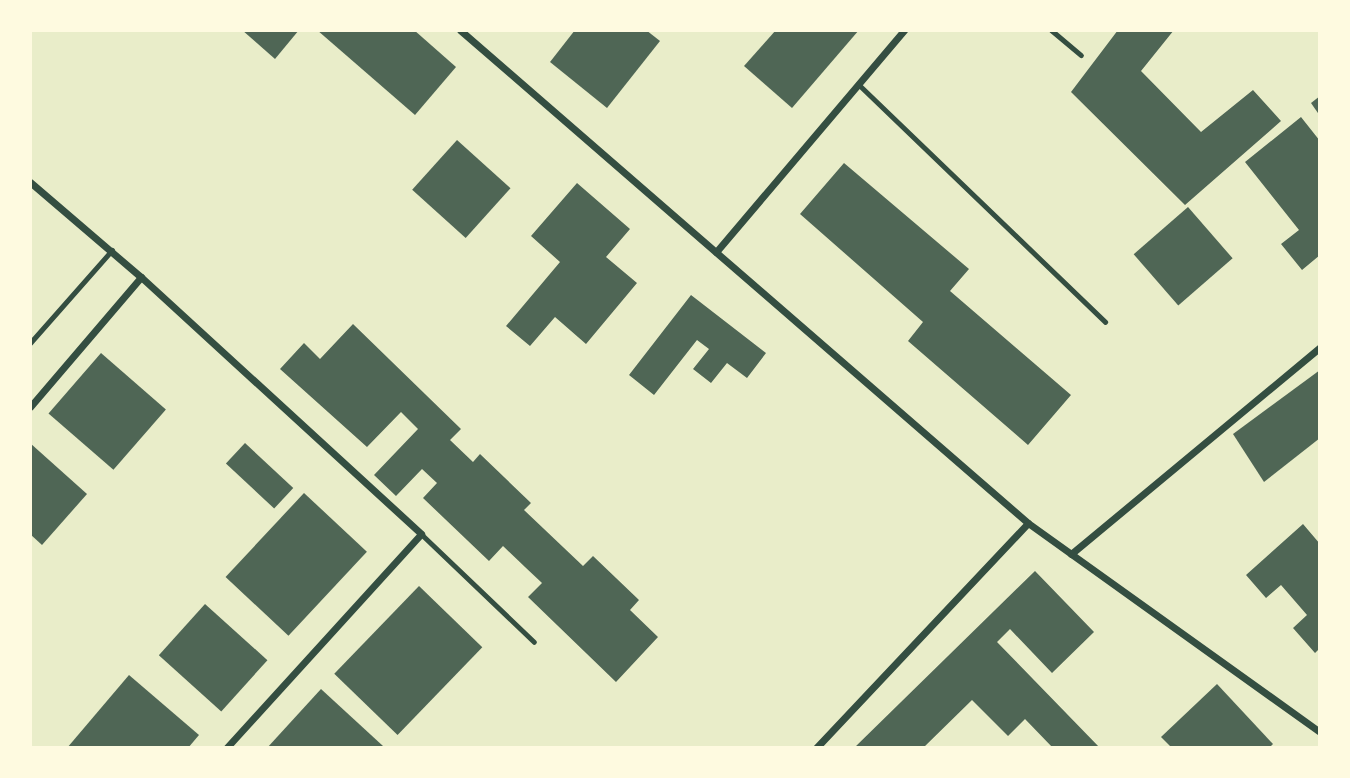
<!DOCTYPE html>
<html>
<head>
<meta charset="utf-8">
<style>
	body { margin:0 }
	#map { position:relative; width:1350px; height:778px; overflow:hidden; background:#e9edc9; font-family:"Asap Condensed",sans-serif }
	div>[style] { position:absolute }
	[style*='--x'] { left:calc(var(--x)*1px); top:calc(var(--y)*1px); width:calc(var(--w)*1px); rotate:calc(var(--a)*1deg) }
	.building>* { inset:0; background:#4f6655; transform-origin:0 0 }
	.service>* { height:5px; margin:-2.5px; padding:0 2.5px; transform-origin:2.5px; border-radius:2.5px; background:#344e41 }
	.minor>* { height:7px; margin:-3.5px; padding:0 3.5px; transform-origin:3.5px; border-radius:3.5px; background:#344e41 }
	span { translate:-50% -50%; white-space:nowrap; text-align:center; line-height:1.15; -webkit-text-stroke:7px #fefae0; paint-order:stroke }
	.frame { position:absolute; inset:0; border:32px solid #fefae0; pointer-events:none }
</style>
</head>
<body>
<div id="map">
	<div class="building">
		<div style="clip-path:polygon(242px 30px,299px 30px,275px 59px)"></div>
		<div style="clip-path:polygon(317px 30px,414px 30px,456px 67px,415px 115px)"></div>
		<div style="clip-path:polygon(575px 30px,646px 30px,660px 41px,607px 108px,550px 62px)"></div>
		<div style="clip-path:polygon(776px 30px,859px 30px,792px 108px,744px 66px)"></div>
		<div style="clip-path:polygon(1118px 30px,1174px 30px,1141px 71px,1201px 132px,1253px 90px,1281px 121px,1185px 205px,1071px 92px)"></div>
		<div style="clip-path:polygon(1320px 96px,1320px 116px,1311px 103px)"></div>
		<div style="clip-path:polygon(1301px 117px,1320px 141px,1320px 255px,1302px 270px,1281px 244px,1299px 230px,1245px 162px)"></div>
		<div style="left:457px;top:140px;width:72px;height:67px;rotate:42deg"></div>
		<div style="clip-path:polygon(844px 163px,969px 269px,950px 291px,1071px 395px,1028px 445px,908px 341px,923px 322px,800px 214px)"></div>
		<div style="clip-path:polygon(577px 183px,630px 229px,606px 257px,637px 283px,586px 344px,555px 317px,530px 346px,506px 326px,560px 262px,531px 236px)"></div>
		<div style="left:1188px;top:207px;width:68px;height:72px;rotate:49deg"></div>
		<div style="clip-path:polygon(691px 295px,766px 353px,747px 378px,727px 363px,711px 383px,693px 369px,709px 349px,697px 340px,654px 395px,629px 375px)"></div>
		<div style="clip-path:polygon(353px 324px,461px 429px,450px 440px,473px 462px,480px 454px,531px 503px,524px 510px,583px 566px,593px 556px,639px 600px,630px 610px,658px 637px,616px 682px,528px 597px,542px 583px,525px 567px,503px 546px,489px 561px,423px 498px,437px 483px,422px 469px,396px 496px,374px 475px,418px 429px,401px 412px,367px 447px,280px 369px,304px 343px,320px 359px)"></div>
		<div style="left:101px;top:353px;width:86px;height:80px;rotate:41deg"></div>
		<div style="clip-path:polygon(1320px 370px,1320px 438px,1264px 482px,1233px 434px)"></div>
		<div style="clip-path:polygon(30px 443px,87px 494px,42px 545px,30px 534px)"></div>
		<div style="left:245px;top:443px;width:66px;height:28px;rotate:43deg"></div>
		<div style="left:304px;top:493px;width:86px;height:115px;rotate:43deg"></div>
		<div style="clip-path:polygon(1303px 524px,1320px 544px,1320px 648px,1315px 653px,1293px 628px,1307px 615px,1281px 585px,1266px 598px,1246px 575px)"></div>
		<div style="clip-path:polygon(1035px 571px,1094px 632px,1052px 673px,1010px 629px,997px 642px,1100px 748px,1053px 748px,1025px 719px,1008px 736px,972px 700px,923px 748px,854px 748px)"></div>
		<div style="left:419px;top:586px;width:88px;height:122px;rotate:44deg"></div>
		<div style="left:205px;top:604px;width:84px;height:69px;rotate:42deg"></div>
		<div style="clip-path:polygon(129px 675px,199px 735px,188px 748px,67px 748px)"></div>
		<div style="clip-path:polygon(1217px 684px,1273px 744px,1269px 748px,1172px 748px,1161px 737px)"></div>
		<div style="clip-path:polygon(321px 689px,383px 746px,381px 748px,267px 748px)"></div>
	</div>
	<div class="service">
		<div style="--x:1051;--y:30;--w:39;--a:40"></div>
		<div style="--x:858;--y:84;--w:343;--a:43.9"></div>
		<div style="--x:30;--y:343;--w:124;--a:-48.6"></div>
		<div style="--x:421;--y:534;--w:156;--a:43.7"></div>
	</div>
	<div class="minor">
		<div style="--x:460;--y:30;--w:752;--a:40.96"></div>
		<div style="--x:1028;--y:523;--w:359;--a:35.6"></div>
		<div style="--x:30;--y:182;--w:146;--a:40.6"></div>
		<div style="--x:716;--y:252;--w:291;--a:-49.7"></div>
		<div style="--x:30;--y:407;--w:171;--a:-49.5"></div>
		<div style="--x:141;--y:277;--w:380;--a:42.5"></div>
		<div style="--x:421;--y:534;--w:290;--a:132.3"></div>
		<div style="--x:1071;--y:554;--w:324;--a:-39.7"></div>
		<div style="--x:816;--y:748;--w:309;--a:-46.7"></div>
	</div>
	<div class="frame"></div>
</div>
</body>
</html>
